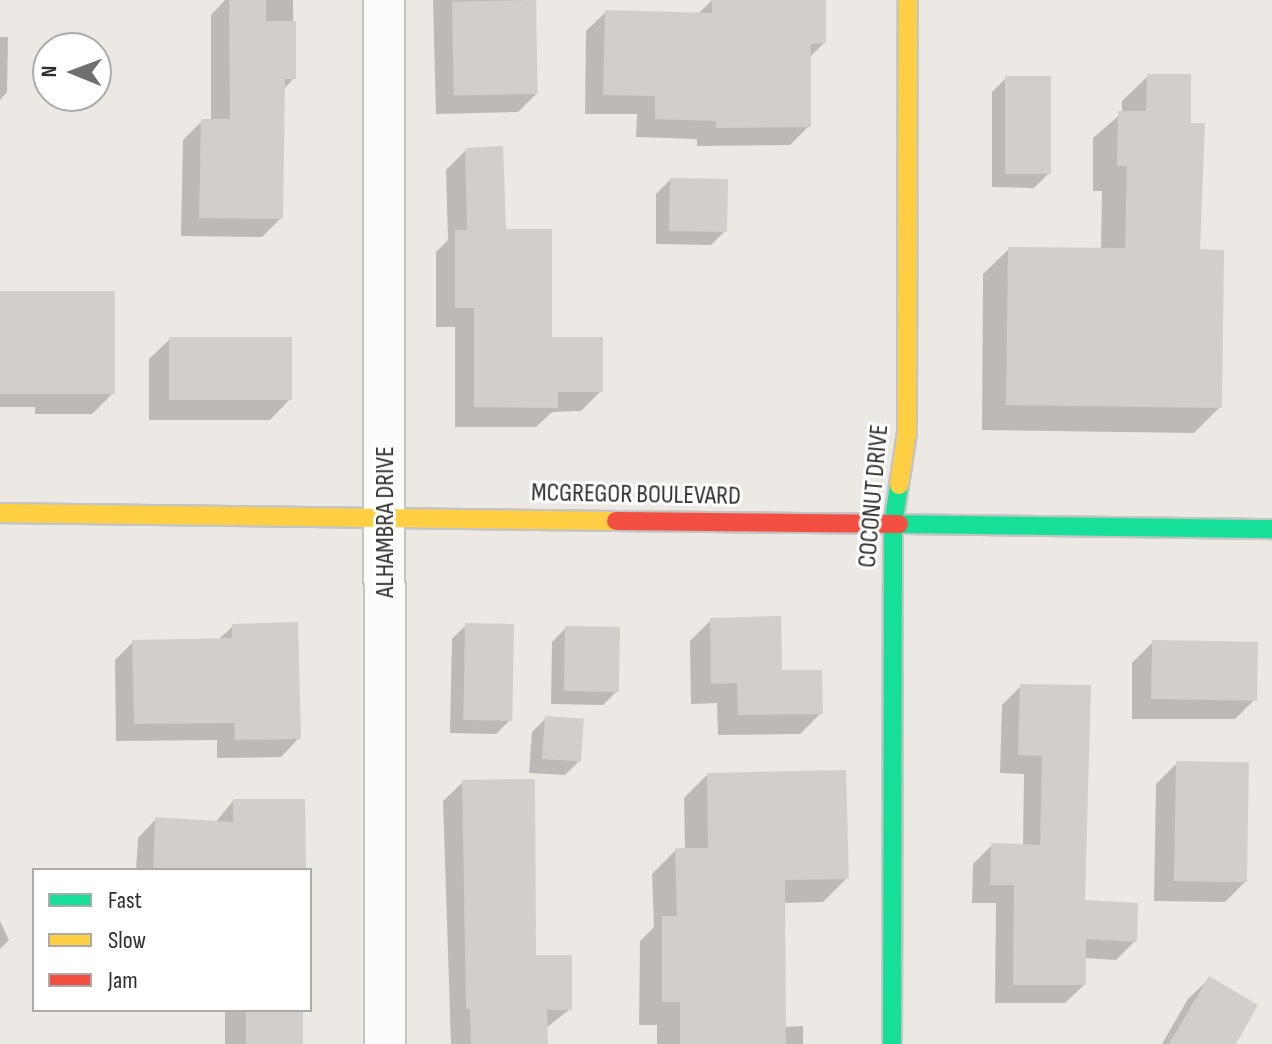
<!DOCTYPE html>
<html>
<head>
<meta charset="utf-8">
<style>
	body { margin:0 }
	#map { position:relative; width:1272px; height:1044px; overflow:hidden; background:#ece8e4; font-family:"Sofia Sans Condensed",sans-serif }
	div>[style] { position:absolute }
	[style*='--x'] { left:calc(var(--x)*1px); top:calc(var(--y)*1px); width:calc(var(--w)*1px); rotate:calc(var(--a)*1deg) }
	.shadow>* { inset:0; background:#0003; transform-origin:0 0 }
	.building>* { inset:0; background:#d1cecb; transform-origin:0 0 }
	.roads { filter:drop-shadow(2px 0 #c5c4c5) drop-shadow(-2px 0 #c5c4c5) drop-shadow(0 2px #c5c4c5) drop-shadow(0 -2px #c5c4c5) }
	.street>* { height:40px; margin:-20px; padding:0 20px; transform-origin:20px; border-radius:20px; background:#fcfcfb }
	.fast>* { height:18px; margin:-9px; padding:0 9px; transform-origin:9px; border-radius:9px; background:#16e098 }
	.slow>* { height:18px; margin:-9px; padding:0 9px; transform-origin:9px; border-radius:9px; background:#ffcf43 }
	.jam>* { height:18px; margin:-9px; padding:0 9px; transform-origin:9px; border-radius:9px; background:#f24e42 }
	span { translate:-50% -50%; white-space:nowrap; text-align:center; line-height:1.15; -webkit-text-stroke:6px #fff; paint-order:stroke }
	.street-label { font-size:26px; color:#2e2e2e }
	.legend { position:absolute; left:32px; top:868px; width:280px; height:144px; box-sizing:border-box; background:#fff; border:2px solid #ababab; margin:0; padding:10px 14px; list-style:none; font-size:24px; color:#2e2e2e }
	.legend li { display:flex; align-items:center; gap:16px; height:40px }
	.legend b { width:40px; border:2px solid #ababab }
	.north { position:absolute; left:32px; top:32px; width:80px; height:80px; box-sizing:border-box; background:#fff; border:2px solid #ababab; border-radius:50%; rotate:271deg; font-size:22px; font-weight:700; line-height:32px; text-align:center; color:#2e2e2e }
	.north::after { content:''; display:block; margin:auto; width:28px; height:36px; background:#706f6e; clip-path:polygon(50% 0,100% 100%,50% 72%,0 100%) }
</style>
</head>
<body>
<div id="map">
	<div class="shadow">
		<div style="clip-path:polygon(225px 0,293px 0,294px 78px,283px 90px,281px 218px,262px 237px,181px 236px,183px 140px,202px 121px,211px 121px,211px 15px)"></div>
		<div style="clip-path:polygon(433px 0,522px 0,536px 94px,518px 112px,436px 114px)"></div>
		<div style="clip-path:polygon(712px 0,824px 0,824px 43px,809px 58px,809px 126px,790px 145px,697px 146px,697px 139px,636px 137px,637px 114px,585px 114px,586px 31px,606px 12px,698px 14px)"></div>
		<div style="clip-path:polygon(0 37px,8px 37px,7px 92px,0 100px)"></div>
		<div style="clip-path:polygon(1148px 76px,1189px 125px,1198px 251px,1220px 407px,1194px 433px,982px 430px,983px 274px,1009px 249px,1101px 250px,1102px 191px,1093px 191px,1093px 138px,1122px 113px,1122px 101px)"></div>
		<div style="clip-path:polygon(1006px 78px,1048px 174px,1034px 188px,992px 187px,992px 92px)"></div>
		<div style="clip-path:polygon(466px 150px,550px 339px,601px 391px,581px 411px,552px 412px,536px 427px,455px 427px,455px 327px,436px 327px,436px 252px,448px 240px,446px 170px)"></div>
		<div style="clip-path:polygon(670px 180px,725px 231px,711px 245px,656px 244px,656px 194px)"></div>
		<div style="clip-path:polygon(0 293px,113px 393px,92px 414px,35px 414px,35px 407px,0 407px)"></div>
		<div style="clip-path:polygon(170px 339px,290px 399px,270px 420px,149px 420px,149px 359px)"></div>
		<div style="clip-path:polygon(711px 620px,780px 672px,821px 713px,800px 734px,718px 735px,717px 703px,691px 704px,690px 641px)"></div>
		<div style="clip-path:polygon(466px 625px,510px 720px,496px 734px,450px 733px,452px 639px)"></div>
		<div style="clip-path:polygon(233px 626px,299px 738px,281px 757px,217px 758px,217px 740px,116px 741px,115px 660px,133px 642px,218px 640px)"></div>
		<div style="clip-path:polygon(566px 628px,617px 691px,603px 705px,551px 704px,552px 642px)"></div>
		<div style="clip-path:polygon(1153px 642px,1256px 698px,1235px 719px,1132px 719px,1132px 663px)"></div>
		<div style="clip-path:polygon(1021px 686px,1089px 687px,1083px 902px,1135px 941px,1116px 960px,1084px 958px,1084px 985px,1065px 1003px,995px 1003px,996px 903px,972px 903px,973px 864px,992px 845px,1023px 846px,1024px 774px,1000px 773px,1002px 705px)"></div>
		<div style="clip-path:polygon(546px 718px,579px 761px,565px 775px,529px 773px,532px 732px)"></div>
		<div style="clip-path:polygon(1177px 763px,1246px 881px,1225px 902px,1154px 901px,1156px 784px)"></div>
		<div style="clip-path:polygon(707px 775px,847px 878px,823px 902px,783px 903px,784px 1027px,803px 1026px,803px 1044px,657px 1044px,657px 1025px,639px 1025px,640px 941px,654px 927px,652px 874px,676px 850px,685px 850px,684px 798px)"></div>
		<div style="clip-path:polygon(463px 782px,534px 957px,570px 1009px,545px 1029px,545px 1044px,451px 1044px,443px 801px)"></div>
		<div style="clip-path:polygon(233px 801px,304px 870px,136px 870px,138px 838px,156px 819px,215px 823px)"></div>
		<div style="clip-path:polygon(0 921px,9px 940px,0 949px)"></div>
		<div style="clip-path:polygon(1209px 979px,1233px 1044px,1162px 1044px,1188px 999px)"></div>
		<div style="left:225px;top:1010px;width:76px;height:34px"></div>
	</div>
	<div class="building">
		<div style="clip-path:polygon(229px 0,266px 0,266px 21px,296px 21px,296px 79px,285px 79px,283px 219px,199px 218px,201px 119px,230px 119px)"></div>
		<div style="left:536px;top:0;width:94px;height:84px;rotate:89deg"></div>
		<div style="clip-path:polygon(712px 0,826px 0,826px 43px,811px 44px,811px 127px,716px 128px,716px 121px,655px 119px,655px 96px,603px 95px,605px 10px,712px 13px)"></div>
		<div style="clip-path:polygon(1147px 74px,1191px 74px,1191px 123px,1205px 123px,1200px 249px,1224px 250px,1222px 408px,1006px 405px,1008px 247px,1125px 248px,1127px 166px,1117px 166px,1118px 111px,1146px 111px)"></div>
		<div style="left:1005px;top:76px;width:46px;height:98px"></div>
		<div style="clip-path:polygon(503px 146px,506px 229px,552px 229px,552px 337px,603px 337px,603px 392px,558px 392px,558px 408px,474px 407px,474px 308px,455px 308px,455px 230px,467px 230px,465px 148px)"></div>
		<div style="left:670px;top:178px;width:58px;height:53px;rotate:1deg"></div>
		<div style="left:115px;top:291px;width:103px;height:115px;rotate:90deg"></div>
		<div style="left:169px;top:337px;width:123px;height:63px"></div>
		<div style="clip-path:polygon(781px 616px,782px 670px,822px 670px,823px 714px,738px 715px,737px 683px,711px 684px,710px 618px)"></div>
		<div style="clip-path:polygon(298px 622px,301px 739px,235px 740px,234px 723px,134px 724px,132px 640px,232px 638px,232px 624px)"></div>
		<div style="left:465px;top:623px;width:49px;height:97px;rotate:1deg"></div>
		<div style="left:565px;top:626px;width:55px;height:65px;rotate:1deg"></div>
		<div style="left:1152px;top:640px;width:106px;height:59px;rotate:1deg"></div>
		<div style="clip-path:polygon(1020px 684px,1091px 685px,1085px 900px,1138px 903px,1137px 942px,1086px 939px,1086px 985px,1013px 985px,1014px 885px,990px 885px,991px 843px,1040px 845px,1042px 756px,1018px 755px)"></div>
		<div style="left:545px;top:716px;width:39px;height:43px;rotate:4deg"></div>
		<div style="left:1176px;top:761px;width:73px;height:120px;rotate:1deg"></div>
		<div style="clip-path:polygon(846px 770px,849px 879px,785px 880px,786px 1044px,680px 1044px,680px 1002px,662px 1002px,662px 916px,677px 916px,675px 848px,708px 848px,707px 773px)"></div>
		<div style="clip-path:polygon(535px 779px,536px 955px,572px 955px,572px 1010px,547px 1010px,548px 1044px,471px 1044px,470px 1009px,466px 1009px,462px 780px)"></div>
		<div style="clip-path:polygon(233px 799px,305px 799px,306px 870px,153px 870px,155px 817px,233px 822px)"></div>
		<div style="clip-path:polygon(1209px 976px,1258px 1005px,1236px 1044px,1169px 1044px)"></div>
		<div style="left:246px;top:1010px;width:57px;height:34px"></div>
	</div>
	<div class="roads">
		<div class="street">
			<div style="--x:384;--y:0;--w:1044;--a:89.95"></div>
		</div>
		<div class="fast">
			<div style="--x:899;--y:524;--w:373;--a:0.8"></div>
			<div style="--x:892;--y:1044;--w:519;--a:-89.89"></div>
			<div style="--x:893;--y:525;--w:40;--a:-81.5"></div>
		</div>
		<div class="slow">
			<div style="--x:899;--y:485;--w:53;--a:-81.3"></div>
			<div style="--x:907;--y:433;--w:433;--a:-89.9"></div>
			<div style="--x:0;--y:513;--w:616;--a:0.74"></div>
		</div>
		<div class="jam">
			<div style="--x:616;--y:521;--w:283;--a:0.6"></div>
		</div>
	</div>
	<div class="street-label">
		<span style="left:636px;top:495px;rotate:1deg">MCGREGOR BOULEVARD</span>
		<span style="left:874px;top:496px;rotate:-85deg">COCONUT DRIVE</span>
		<span style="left:386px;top:522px;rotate:-90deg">ALHAMBRA DRIVE</span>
	</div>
	<ul class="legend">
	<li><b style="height:10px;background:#16e098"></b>Fast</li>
	<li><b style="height:10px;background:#ffcf43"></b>Slow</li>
	<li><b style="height:10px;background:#f24e42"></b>Jam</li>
	</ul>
	<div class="north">N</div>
</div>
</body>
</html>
